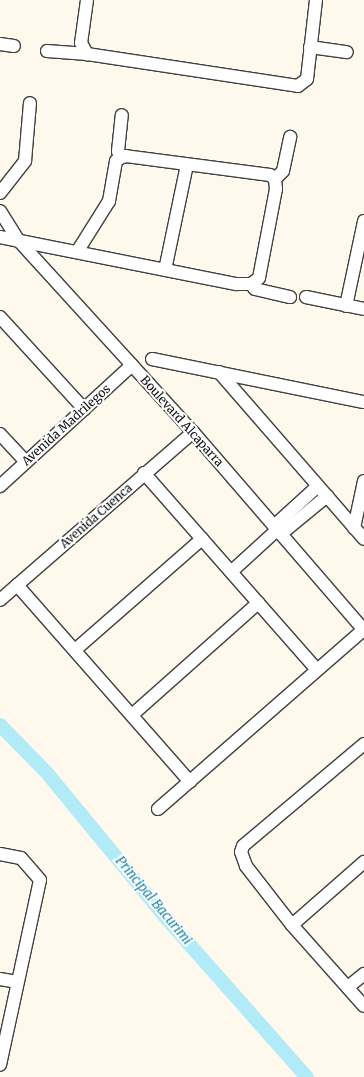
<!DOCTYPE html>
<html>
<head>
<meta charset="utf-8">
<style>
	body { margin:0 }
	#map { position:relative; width:364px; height:1077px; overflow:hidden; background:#fff8ed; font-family:Merriweather,serif }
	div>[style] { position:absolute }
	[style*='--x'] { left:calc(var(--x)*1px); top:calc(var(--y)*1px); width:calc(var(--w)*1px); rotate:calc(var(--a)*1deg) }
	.canal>* { height:14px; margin:-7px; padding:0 7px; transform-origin:7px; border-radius:7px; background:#b1ebf7 }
	.roads { filter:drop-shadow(1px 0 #404040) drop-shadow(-1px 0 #404040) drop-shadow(0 1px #404040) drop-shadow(0 -1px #404040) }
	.minor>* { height:12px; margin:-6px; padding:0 6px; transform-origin:6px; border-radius:6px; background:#fff }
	span { translate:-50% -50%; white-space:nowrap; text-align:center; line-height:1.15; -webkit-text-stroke:4px #fff; paint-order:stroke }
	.street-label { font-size:12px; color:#0d0d0d }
	.water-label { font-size:13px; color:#147fa1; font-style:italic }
</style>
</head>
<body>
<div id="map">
	<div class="canal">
		<div style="--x:0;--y:725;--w:67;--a:45.6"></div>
		<div style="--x:47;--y:773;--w:189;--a:50.6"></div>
		<div style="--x:167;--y:919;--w:211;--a:48.5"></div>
	</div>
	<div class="roads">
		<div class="minor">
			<div style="--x:87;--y:0;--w:43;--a:97.9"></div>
			<div style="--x:81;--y:43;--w:13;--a:61"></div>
			<div style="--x:0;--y:44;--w:14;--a:8"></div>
			<div style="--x:310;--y:47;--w:37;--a:8"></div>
			<div style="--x:47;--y:51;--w:40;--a:4.3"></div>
			<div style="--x:87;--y:54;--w:213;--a:8.6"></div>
			<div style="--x:298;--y:86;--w:11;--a:-38"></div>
			<div style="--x:307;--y:79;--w:80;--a:-83.5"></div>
			<div style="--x:120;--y:158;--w:7;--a:-106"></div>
			<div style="--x:118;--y:151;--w:36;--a:-84"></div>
			<div style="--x:275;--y:179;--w:11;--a:-45"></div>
			<div style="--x:283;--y:171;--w:35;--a:-78"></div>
			<div style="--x:0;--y:193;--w:41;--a:-52"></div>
			<div style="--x:25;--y:161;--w:58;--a:-85.1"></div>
			<div style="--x:0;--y:211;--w:36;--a:58"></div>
			<div style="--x:19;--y:241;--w:258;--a:47.7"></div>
			<div style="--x:193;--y:432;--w:262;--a:49.2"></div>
			<div style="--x:0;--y:237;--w:241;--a:11.3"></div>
			<div style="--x:236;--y:284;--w:15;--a:0"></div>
			<div style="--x:251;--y:284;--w:10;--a:-37"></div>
			<div style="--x:259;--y:278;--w:91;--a:-79.2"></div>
			<div style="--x:276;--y:189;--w:10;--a:-96"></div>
			<div style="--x:275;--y:179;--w:6;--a:-141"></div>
			<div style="--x:270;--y:175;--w:145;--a:-172.5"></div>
			<div style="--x:126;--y:156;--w:6;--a:162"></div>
			<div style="--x:120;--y:158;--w:5;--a:143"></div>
			<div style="--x:116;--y:161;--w:41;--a:99.9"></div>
			<div style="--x:109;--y:201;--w:60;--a:122.1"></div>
			<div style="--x:165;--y:270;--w:107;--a:-78.2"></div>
			<div style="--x:251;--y:284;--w:6;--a:51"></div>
			<div style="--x:255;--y:289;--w:36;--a:13"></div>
			<div style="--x:306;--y:297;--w:59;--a:11.7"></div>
			<div style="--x:346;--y:306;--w:87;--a:-78"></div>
			<div style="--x:0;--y:317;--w:125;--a:47.6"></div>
			<div style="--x:152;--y:359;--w:216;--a:11.5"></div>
			<div style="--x:219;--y:372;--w:221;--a:49"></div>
			<div style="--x:0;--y:434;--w:38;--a:47"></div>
			<div style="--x:144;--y:473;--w:262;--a:48.7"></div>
			<div style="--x:0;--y:486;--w:179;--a:-42.5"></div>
			<div style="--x:274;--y:526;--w:59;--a:-42.3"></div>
			<div style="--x:354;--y:528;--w:48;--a:-78"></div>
			<div style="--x:281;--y:534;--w:60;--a:-39.6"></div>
			<div style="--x:231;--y:572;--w:62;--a:-42.4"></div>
			<div style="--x:17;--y:585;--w:262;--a:48.7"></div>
			<div style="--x:0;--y:600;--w:256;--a:-41"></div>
			<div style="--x:75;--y:650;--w:169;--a:-41.2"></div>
			<div style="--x:132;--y:715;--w:169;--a:-41.6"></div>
			<div style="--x:364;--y:744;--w:158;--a:139.9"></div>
			<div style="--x:243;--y:846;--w:6;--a:108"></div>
			<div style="--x:241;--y:852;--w:15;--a:70"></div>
			<div style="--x:246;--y:866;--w:75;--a:52.1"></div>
			<div style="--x:292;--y:925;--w:108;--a:48.4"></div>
			<div style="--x:158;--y:809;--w:274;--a:-41.1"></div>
			<div style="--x:0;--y:854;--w:21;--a:11"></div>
			<div style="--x:21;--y:858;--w:29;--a:49"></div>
			<div style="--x:40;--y:880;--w:189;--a:102.2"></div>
			<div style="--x:292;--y:925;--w:96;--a:-41.2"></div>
			<div style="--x:0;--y:979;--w:17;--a:10"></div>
			<div style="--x:348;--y:987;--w:21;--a:-39"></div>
		</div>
	</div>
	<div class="street-label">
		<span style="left:182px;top:421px;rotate:48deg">Boulevard Alcaparra</span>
		<span style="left:66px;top:425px;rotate:-42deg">Avenida Madrilegos</span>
		<span style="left:96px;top:516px;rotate:-41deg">Avenida Cuenca</span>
	</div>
	<div class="water-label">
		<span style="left:153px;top:901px;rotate:50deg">Principal Bacurimi</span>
	</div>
</div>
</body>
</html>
